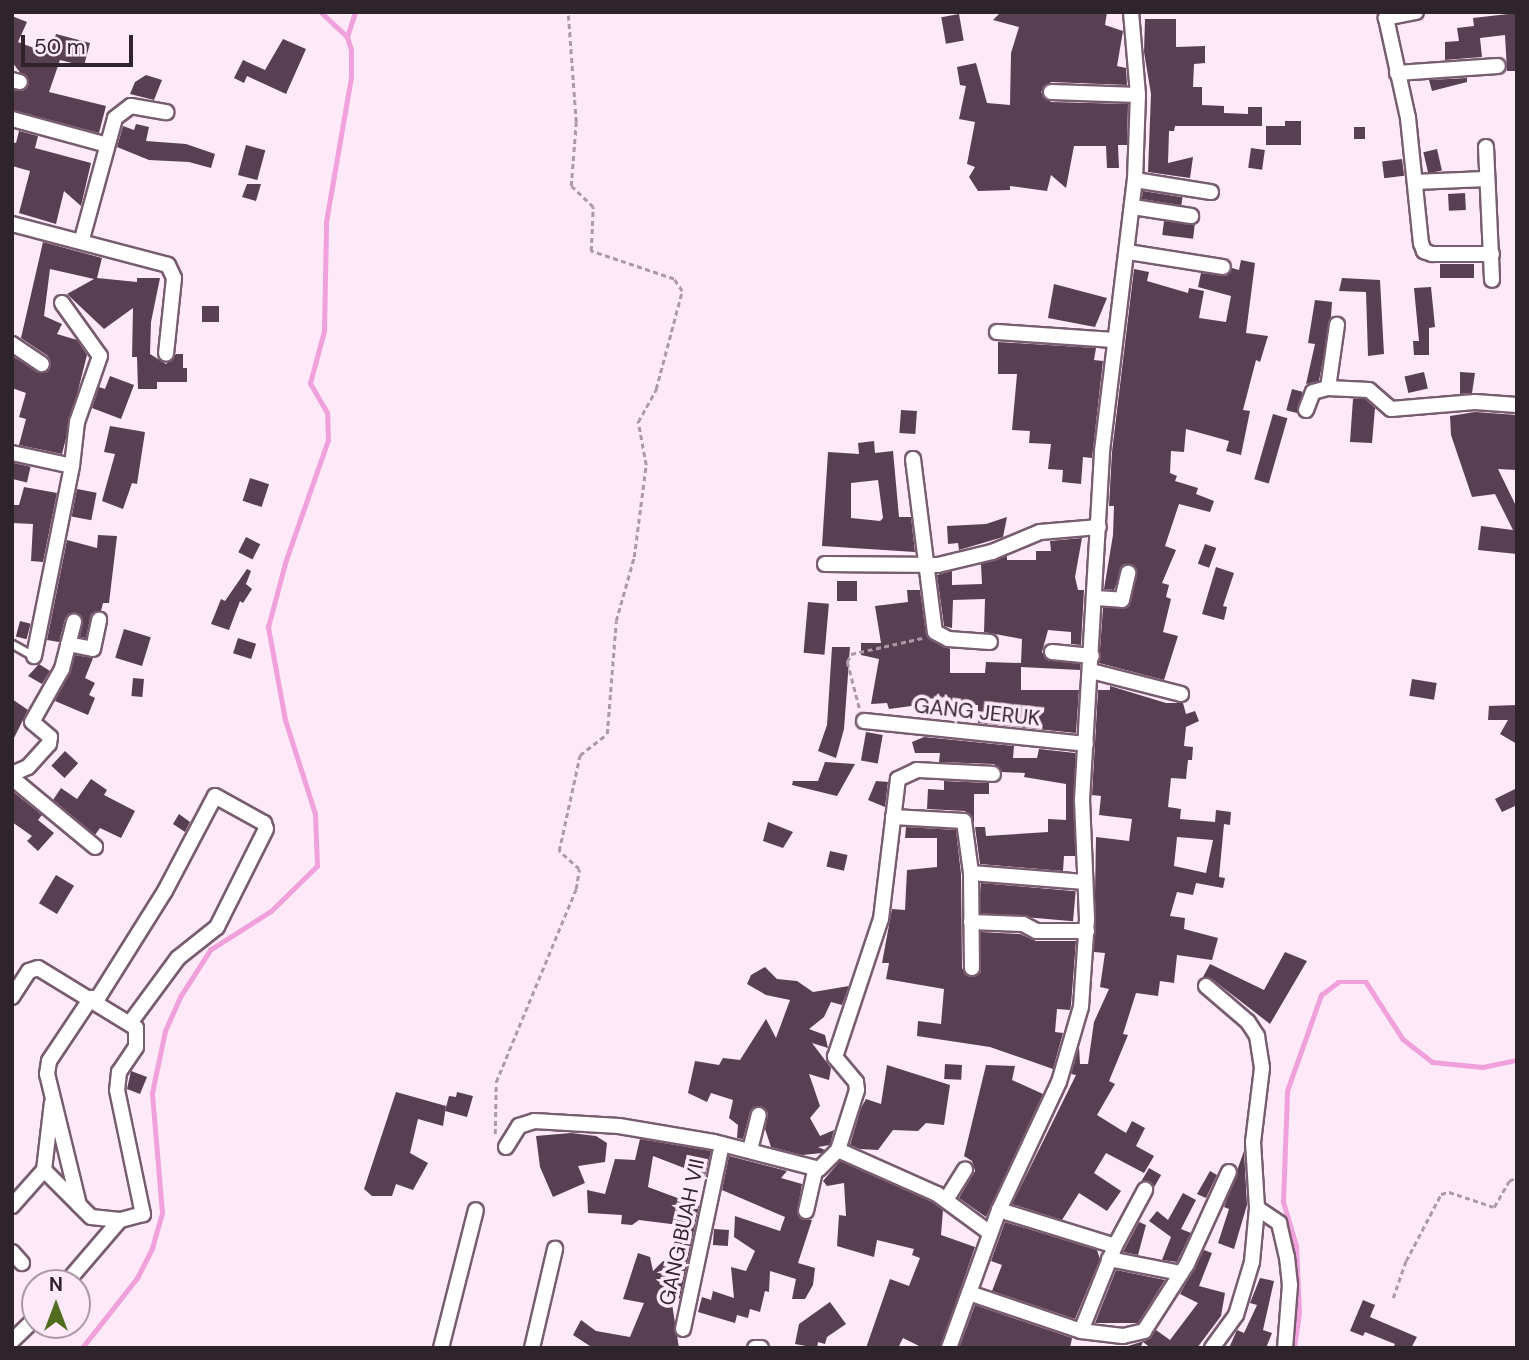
<!DOCTYPE html>
<html>
<head>
<meta charset="utf-8">
<style>
	body { margin:0 }
	#map { position:relative; width:1529px; height:1360px; overflow:hidden; background:#fde9f7; font-family:"DM Sans",sans-serif }
	div>[style] { position:absolute }
	[style*='--x'] { left:calc(var(--x)*1px); top:calc(var(--y)*1px); width:calc(var(--w)*1px); rotate:calc(var(--a)*1deg) }
	.stream>* { height:4.5px; margin:-2.25px; padding:0 2.25px; transform-origin:2.25px; border-radius:2.25px; background:#f0a1dc }
	.building>* { inset:0; background:#593f52; transform-origin:0 0 }
	.path>* { height:2.5px; margin-top:-1.25px; transform-origin:0; background:repeating-linear-gradient(90deg,#ab9aa6 0 5px,transparent 0 8.5px) }
	.roads { filter:drop-shadow(2px 0 #785c70) drop-shadow(-2px 0 #785c70) drop-shadow(0 2px #785c70) drop-shadow(0 -2px #785c70) }
	.lane>* { height:7px; margin:-3.5px; padding:0 3.5px; transform-origin:3.5px; border-radius:3.5px; background:#fff }
	.street>* { height:14px; margin:-7px; padding:0 7px; transform-origin:7px; border-radius:7px; background:#fff }
	span { translate:-50% -50%; white-space:nowrap; text-align:center; line-height:1.15; -webkit-text-stroke:7px #fde9f7; paint-order:stroke }
	.street-label { font-size:21px; color:#2f232c }
	.frame { position:absolute; inset:0; border:14px solid #2f232c; pointer-events:none }
	.north { position:absolute; left:21px; top:1269px; width:70px; height:70px; box-sizing:border-box; background:#fde9f7; border:2px solid #ab9aa6; border-radius:50%; rotate:0deg; font-size:19px; font-weight:700; line-height:28px; text-align:center; color:#2f232c }
	.north::after { content:''; display:block; margin:auto; width:24px; height:32px; background:#516d20; clip-path:polygon(50% 0,100% 100%,50% 72%,0 100%) }
	.scale { position:absolute; left:21px; top:35px; width:112px; height:32px; box-sizing:border-box; border:4px solid #2f232c; border-top:0; padding-left:9px; font-size:21px; line-height:24px; white-space:nowrap; color:#2f232c; -webkit-text-stroke:5px #fde9f7; paint-order:stroke }
</style>
</head>
<body>
<div id="map">
	<div class="stream">
		<div style="--x:347;--y:37;--w:26;--a:-72"></div>
		<div style="--x:82;--y:1348;--w:89;--a:-51.8"></div>
		<div style="--x:137;--y:1278;--w:34;--a:-63"></div>
		<div style="--x:152;--y:1248;--w:36;--a:-74"></div>
		<div style="--x:162;--y:1213;--w:120;--a:-94.8"></div>
		<div style="--x:152;--y:1093;--w:63;--a:-78.2"></div>
		<div style="--x:165;--y:1031;--w:37;--a:-66"></div>
		<div style="--x:180;--y:997;--w:56;--a:-57.4"></div>
		<div style="--x:210;--y:950;--w:72;--a:-32.6"></div>
		<div style="--x:271;--y:911;--w:64;--a:-44.4"></div>
		<div style="--x:317;--y:866;--w:52;--a:-92.2"></div>
		<div style="--x:315;--y:814;--w:99;--a:-107.7"></div>
		<div style="--x:285;--y:720;--w:95;--a:-100.4"></div>
		<div style="--x:268;--y:627;--w:69;--a:-75"></div>
		<div style="--x:286;--y:560;--w:127;--a:-70.7"></div>
		<div style="--x:328;--y:440;--w:27;--a:-92"></div>
		<div style="--x:327;--y:413;--w:34;--a:-120"></div>
		<div style="--x:310;--y:383;--w:54;--a:-74.9"></div>
		<div style="--x:324;--y:331;--w:109;--a:-88.9"></div>
		<div style="--x:326;--y:222;--w:147;--a:-80.2"></div>
		<div style="--x:351;--y:77;--w:27;--a:-90"></div>
		<div style="--x:351;--y:50;--w:14;--a:-107"></div>
		<div style="--x:347;--y:37;--w:37;--a:-137"></div>
		<div style="--x:1294;--y:1348;--w:34;--a:-82"></div>
		<div style="--x:1299;--y:1314;--w:68;--a:-92.5"></div>
		<div style="--x:1296;--y:1246;--w:46;--a:-106.5"></div>
		<div style="--x:1283;--y:1202;--w:111;--a:-87.9"></div>
		<div style="--x:1287;--y:1091;--w:102;--a:-70.5"></div>
		<div style="--x:1321;--y:995;--w:21;--a:-37"></div>
		<div style="--x:1338;--y:982;--w:28;--a:0"></div>
		<div style="--x:1366;--y:982;--w:68;--a:57"></div>
		<div style="--x:1403;--y:1039;--w:37;--a:38"></div>
		<div style="--x:1432;--y:1062;--w:51;--a:5.6"></div>
		<div style="--x:1483;--y:1067;--w:35;--a:-12"></div>
	</div>
	<div class="building">
		<div style="clip-path:polygon(1001px 12px,1107px 12px,1105px 25px,1123px 31px,1117px 66px,1126px 68px,1127px 85px,1051px 82px,1041px 92px,1051px 102px,1128px 104px,1127px 145px,1118px 145px,1119px 168px,1107px 168px,1106px 146px,1074px 146px,1066px 188px,1051px 175px,1047px 191px,1010px 186px,1010px 190px,978px 191px,969px 177px,975px 167px,967px 164px,975px 122px,959px 119px,966px 86px,960px 85px,957px 67px,976px 63px,987px 103px,1010px 105px,1011px 53px,1019px 27px,993px 20px)"></div>
		<div style="clip-path:polygon(1517px 13px,1517px 71px,1507px 71px,1505px 35px,1480px 38px,1482px 57px,1445px 60px,1445px 42px,1459px 41px,1457px 28px,1474px 26px,1473px 18px)"></div>
		<div style="left:959px;top:14px;width:27px;height:18px;rotate:80deg"></div>
		<div style="clip-path:polygon(12px 16px,27px 22px,18px 42px,50px 54px,56px 34px,90px 43px,84px 66px,60px 60px,49px 92px,106px 106px,99px 133px,12px 110px,12px 90px,23px 91px,29px 84px,12px 62px)"></div>
		<div style="clip-path:polygon(1145px 19px,1176px 19px,1176px 47px,1205px 46px,1205px 63px,1194px 64px,1193px 87px,1202px 87px,1202px 105px,1224px 106px,1224px 113px,1248px 114px,1248px 107px,1262px 107px,1262px 126px,1175px 126px,1174px 131px,1169px 131px,1168px 163px,1193px 157px,1190px 178px,1148px 172px,1151px 94px,1144px 52px)"></div>
		<div style="clip-path:polygon(283px 39px,306px 49px,286px 94px,247px 76px,244px 83px,234px 78px,243px 60px,265px 70px)"></div>
		<div style="clip-path:polygon(146px 75px,162px 80px,154px 100px,130px 94px,135px 82px)"></div>
		<div style="clip-path:polygon(1467px 78px,1467px 82px,1432px 91px,1429px 80px)"></div>
		<div style="clip-path:polygon(1285px 121px,1301px 121px,1301px 145px,1266px 145px,1266px 126px,1285px 126px)"></div>
		<div style="clip-path:polygon(136px 124px,149px 127px,146px 141px,186px 144px,215px 154px,211px 168px,189px 162px,149px 160px,117px 147px,123px 126px,134px 130px)"></div>
		<div style="left:1354px;top:127px;width:11px;height:12px"></div>
		<div style="clip-path:polygon(19px 131px,38px 136px,35px 148px,91px 163px,81px 206px,64px 191px,56px 224px,19px 213px,30px 171px,12px 166px,12px 142px,16px 143px)"></div>
		<div style="left:246px;top:145px;width:20px;height:31px;rotate:15deg"></div>
		<div style="left:1251px;top:148px;width:14px;height:20px;rotate:8deg"></div>
		<div style="left:1437px;top:149px;width:22px;height:14px;rotate:77deg"></div>
		<div style="left:1402px;top:159px;width:17px;height:20px;rotate:83deg"></div>
		<div style="clip-path:polygon(247px 184px,261px 184px,256px 201px,242px 197px)"></div>
		<div style="left:1143px;top:191px;width:40px;height:8px;rotate:9deg"></div>
		<div style="left:1465px;top:193px;width:17px;height:17px;rotate:87deg"></div>
		<div style="left:1164px;top:221px;width:31px;height:14px;rotate:7deg"></div>
		<div style="clip-path:polygon(43px 242px,102px 258px,97px 278px,137px 282px,137px 278px,160px 278px,151px 322px,150px 354px,166px 364px,176px 354px,183px 354px,183px 368px,187px 368px,187px 382px,157px 382px,157px 389px,138px 389px,137px 357px,132px 357px,133px 308px,104px 329px,67px 294px,94px 279px,50px 269px,44px 316px,62px 324px,57px 334px,77px 340px,87px 355px,62px 454px,19px 445px,26px 419px,19px 417px,26px 393px,12px 388px,12px 356px,41px 373px,51px 365px,48px 356px,21px 338px)"></div>
		<div style="clip-path:polygon(1241px 260px,1255px 263px,1246px 333px,1268px 336px,1260px 362px,1256px 360px,1243px 410px,1250px 411px,1241px 455px,1226px 451px,1229px 441px,1186px 429px,1184px 452px,1171px 451px,1170px 473px,1177px 476px,1175px 481px,1198px 488px,1196px 494px,1214px 501px,1210px 512px,1179px 504px,1165px 546px,1176px 550px,1162px 583px,1169px 585px,1166px 597px,1171px 599px,1163px 632px,1178px 636px,1164px 680px,1099px 663px,1103px 608px,1129px 607px,1137px 575px,1134px 566px,1124px 564px,1114px 590px,1104px 589px,1113px 535px,1114px 506px,1109px 506px,1112px 452px,1134px 269px,1149px 272px,1147px 281px,1188px 293px,1189px 288px,1204px 291px,1199px 318px,1226px 322px,1231px 296px,1198px 287px,1201px 273px,1226px 276px,1232px 268px,1239px 270px)"></div>
		<div style="left:1474px;top:264px;width:14px;height:34px;rotate:90deg"></div>
		<div style="clip-path:polygon(1342px 278px,1380px 280px,1384px 354px,1368px 356px,1366px 292px,1339px 291px)"></div>
		<div style="clip-path:polygon(1054px 284px,1107px 298px,1095px 327px,1048px 318px)"></div>
		<div style="clip-path:polygon(1431px 287px,1435px 327px,1429px 328px,1429px 355px,1414px 355px,1413px 341px,1419px 341px,1414px 288px)"></div>
		<div style="clip-path:polygon(1315px 300px,1332px 302px,1331px 316px,1319px 381px,1306px 384px,1315px 344px,1308px 343px)"></div>
		<div style="left:202px;top:306px;width:17px;height:16px"></div>
		<div style="clip-path:polygon(998px 342px,1096px 348px,1094px 360px,1103px 361px,1092px 458px,1083px 457px,1081px 484px,1062px 482px,1063px 470px,1048px 469px,1051px 444px,1029px 443px,1030px 431px,1012px 430px,1017px 374px,998px 374px)"></div>
		<div style="left:1424px;top:372px;width:17px;height:20px;rotate:77deg"></div>
		<div style="clip-path:polygon(1460px 372px,1475px 373px,1472px 393px,1460px 394px)"></div>
		<div style="clip-path:polygon(110px 376px,134px 385px,121px 419px,92px 408px,99px 387px,105px 389px)"></div>
		<div style="left:1292px;top:389px;width:11px;height:22px;rotate:15deg"></div>
		<div style="clip-path:polygon(1353px 399px,1365px 399px,1375px 408px,1372px 443px,1350px 442px)"></div>
		<div style="left:901px;top:410px;width:16px;height:23px;rotate:4deg"></div>
		<div style="clip-path:polygon(1475px 412px,1517px 415px,1517px 470px,1498px 469px,1517px 508px,1517px 554px,1478px 550px,1481px 526px,1513px 530px,1495px 494px,1472px 497px,1451px 435px,1450px 416px)"></div>
		<div style="left:1273px;top:414px;width:15px;height:68px;rotate:16deg"></div>
		<div style="clip-path:polygon(110px 426px,145px 432px,137px 484px,132px 483px,123px 509px,102px 501px,115px 454px,104px 452px)"></div>
		<div style="clip-path:polygon(evenodd,874px 441px,875px 453px,893px 451px,899px 517px,911px 517px,915px 552px,822px 546px,828px 452px,859px 454px,858px 443px,874px 441px,878px 480px,883px 518px,880px 521px,851px 518px,851px 483px,878px 480px)"></div>
		<div style="left:14px;top:463px;width:17px;height:16px;rotate:13deg"></div>
		<div style="left:250px;top:478px;width:20px;height:24px;rotate:18deg"></div>
		<div style="clip-path:polygon(24px 487px,57px 493px,43px 562px,31px 561px,33px 524px,12px 523px,12px 505px,19px 505px)"></div>
		<div style="left:77px;top:489px;width:20px;height:28px;rotate:11deg"></div>
		<div style="clip-path:polygon(1007px 517px,1003px 537px,959px 550px,958px 543px,948px 544px,947px 526px,986px 524px)"></div>
		<div style="clip-path:polygon(98px 535px,117px 536px,109px 603px,103px 603px,101px 611px,91px 614px,86px 638px,80px 637px,83px 619px,72px 613px,65px 619px,59px 642px,47px 640px,67px 540px,97px 548px)"></div>
		<div style="left:246px;top:537px;width:16px;height:17px;rotate:27deg"></div>
		<div style="clip-path:polygon(1082px 538px,1075px 577px,1078px 590px,1084px 590px,1081px 645px,1071px 644px,1071px 632px,1048px 630px,1042px 652px,1047px 660px,1080px 664px,1080px 670px,1021px 667px,1021px 690px,1079px 690px,1076px 733px,978px 723px,978px 705px,947px 705px,947px 698px,919px 699px,919px 705px,889px 709px,887px 703px,871px 704px,879px 659px,861px 655px,861px 643px,881px 643px,875px 606px,908px 602px,907px 590px,920px 590px,926px 634px,950px 649px,950px 673px,985px 673px,986px 662px,1021px 663px,1022px 639px,984px 632px,985px 599px,953px 600px,952px 628px,944px 626px,937px 575px,952px 571px,952px 585px,982px 584px,981px 564px,1007px 556px,1007px 560px,1036px 560px,1036px 551px,1051px 551px,1050px 541px)"></div>
		<div style="left:1205px;top:544px;width:12px;height:21px;rotate:20deg"></div>
		<div style="clip-path:polygon(1216px 567px,1234px 573px,1223px 606px,1227px 607px,1224px 620px,1202px 614px)"></div>
		<div style="clip-path:polygon(247px 569px,251px 571px,246px 584px,252px 589px,243px 603px,240px 601px,229px 630px,211px 624px,221px 599px,225px 601px)"></div>
		<div style="left:837px;top:581px;width:20px;height:20px"></div>
		<div style="left:808px;top:602px;width:21px;height:51px;rotate:5deg"></div>
		<div style="left:20px;top:621px;width:11px;height:16px;rotate:15deg"></div>
		<div style="left:124px;top:629px;width:28px;height:30px;rotate:17deg"></div>
		<div style="left:238px;top:638px;width:19px;height:16px;rotate:18deg"></div>
		<div style="clip-path:polygon(832px 647px,850px 647px,844px 729px,836px 758px,818px 751px,827px 725px)"></div>
		<div style="clip-path:polygon(75px 655px,93px 658px,85px 678px,95px 683px,89px 695px,95px 698px,88px 715px,55px 701px)"></div>
		<div style="clip-path:polygon(39px 664px,50px 671px,42px 684px,28px 676px)"></div>
		<div style="left:133px;top:678px;width:11px;height:18px;rotate:5deg"></div>
		<div style="left:1412px;top:679px;width:25px;height:17px;rotate:9deg"></div>
		<div style="clip-path:polygon(evenodd,1110px 686px,1166px 703px,1183px 703px,1186px 714px,1195px 711px,1199px 721px,1186px 727px,1184px 746px,1193px 747px,1192px 760px,1188px 760px,1186px 779px,1171px 778px,1168px 807px,1181px 809px,1180px 819px,1215px 822px,1216px 810px,1231px 812px,1230px 825px,1224px 824px,1219px 877px,1225px 878px,1223px 888px,1196px 883px,1193px 895px,1177px 892px,1170px 916px,1185px 918px,1184px 929px,1218px 938px,1212px 960px,1177px 955px,1174px 983px,1160px 981px,1158px 996px,1136px 993px,1123px 1034px,1128px 1035px,1109px 1081px,1115px 1084px,1097px 1115px,1126px 1133px,1132px 1121px,1145px 1128px,1136px 1146px,1154px 1156px,1144px 1173px,1106px 1153px,1094px 1173px,1121px 1191px,1107px 1211px,1079px 1193px,1062px 1220px,1012px 1204px,1076px 1075px,1071px 1074px,1079px 1047px,1080px 1064px,1088px 1064px,1094px 1022px,1109px 989px,1100px 987px,1105px 953px,1094px 952px,1096px 837px,1129px 841px,1132px 819px,1099px 815px,1101px 796px,1092px 795px,1098px 690px,1110px 690px,1110px 686px,1177px 837px,1213px 840px,1206px 873px,1174px 866px,1177px 837px)"></div>
		<div style="clip-path:polygon(12px 699px,28px 710px,12px 742px)"></div>
		<div style="clip-path:polygon(1489px 706px,1517px 705px,1517px 744px,1500px 734px,1508px 720px,1488px 720px)"></div>
		<div style="left:866px;top:732px;width:17px;height:29px;rotate:10deg"></div>
		<div style="clip-path:polygon(924px 737px,1014px 746px,1013px 758px,1037px 758px,1039px 749px,1075px 753px,1075px 856px,1064px 856px,1063px 871px,980px 864px,975px 827px,985px 827px,986px 836px,1048px 832px,1048px 819px,1066px 820px,1066px 784px,1024px 777px,1025px 773px,1002px 772px,994px 764px,939px 762px,940px 753px,915px 753px,912px 742px)"></div>
		<div style="left:65px;top:751px;width:18px;height:20px;rotate:43deg"></div>
		<div style="clip-path:polygon(825px 762px,855px 764px,837px 796px,792px 785px,793px 781px,818px 781px)"></div>
		<div style="clip-path:polygon(91px 779px,107px 790px,104px 795px,135px 811px,121px 838px,100px 828px,95px 835px,53px 800px,61px 788px,77px 799px)"></div>
		<div style="clip-path:polygon(876px 781px,888px 782px,885px 807px,868px 800px)"></div>
		<div style="clip-path:polygon(944px 781px,989px 783px,989px 794px,974px 794px,974px 823px,965px 811px,927px 809px,928px 789px,944px 790px)"></div>
		<div style="clip-path:polygon(1517px 788px,1517px 805px,1502px 812px,1495px 799px)"></div>
		<div style="clip-path:polygon(12px 791px,42px 815px,38px 820px,54px 833px,38px 851px,27px 841px,32px 836px,12px 822px)"></div>
		<div style="clip-path:polygon(179px 814px,190px 822px,185px 832px,173px 824px)"></div>
		<div style="clip-path:polygon(768px 822px,793px 832px,783px 848px,763px 841px)"></div>
		<div style="clip-path:polygon(906px 827px,956px 830px,961px 874px,962px 968px,967px 976px,981px 972px,981px 932px,1020px 934px,1036px 941px,1076px 941px,1071px 1005px,1070px 1010px,1057px 1009px,1055px 1032px,1063px 1033px,1053px 1069px,990px 1047px,917px 1036px,918px 1021px,941px 1024px,944px 989px,886px 979px,889px 963px,882px 963px,892px 909px,905px 910px,907px 870px,937px 867px,937px 838px,905px 838px)"></div>
		<div style="left:830px;top:851px;width:18px;height:16px;rotate:13deg"></div>
		<div style="left:56px;top:875px;width:21px;height:33px;rotate:31deg"></div>
		<div style="left:981px;top:883px;width:95px;height:30px;rotate:5deg"></div>
		<div style="clip-path:polygon(1285px 952px,1307px 961px,1270px 1024px,1212px 979px,1203px 977px,1210px 964px,1264px 990px)"></div>
		<div style="clip-path:polygon(765px 967px,777px 979px,797px 981px,813px 992px,849px 986px,842px 1005px,831px 1002px,824px 1017px,809px 1029px,825px 1035px,828px 1048px,812px 1043px,831px 1068px,829px 1080px,809px 1074px,820px 1106px,810px 1118px,820px 1136px,834px 1130px,830px 1145px,818px 1147px,825px 1150px,822px 1153px,802px 1155px,771px 1147px,765px 1129px,768px 1113px,761px 1106px,750px 1112px,743px 1139px,737px 1138px,738px 1125px,729px 1118px,733px 1100px,711px 1093px,707px 1102px,688px 1093px,695px 1061px,719px 1065px,723px 1058px,740px 1060px,766px 1019px,776px 1038px,790px 1000px,766px 995px,747px 984px,751px 975px)"></div>
		<div style="left:945px;top:1064px;width:17px;height:15px;rotate:3deg"></div>
		<div style="clip-path:polygon(887px 1065px,950px 1085px,944px 1125px,926px 1123px,918px 1131px,893px 1130px,878px 1150px,860px 1149px,850px 1145px,861px 1108px,866px 1099px,881px 1104px)"></div>
		<div style="clip-path:polygon(986px 1065px,1015px 1066px,1012px 1080px,1043px 1094px,986px 1217px,959px 1198px,975px 1171px,972px 1161px,964px 1156px)"></div>
		<div style="clip-path:polygon(131px 1071px,147px 1077px,140px 1094px,127px 1089px)"></div>
		<div style="clip-path:polygon(396px 1092px,446px 1106px,443px 1126px,418px 1119px,410px 1153px,428px 1163px,413px 1190px,396px 1184px,392px 1196px,372px 1196px,364px 1189px)"></div>
		<div style="clip-path:polygon(457px 1092px,473px 1096px,467px 1117px,445px 1111px,449px 1096px,456px 1097px)"></div>
		<div style="clip-path:polygon(571px 1133px,596px 1136px,607px 1143px,605px 1162px,578px 1166px,585px 1183px,553px 1197px,540px 1167px,536px 1136px)"></div>
		<div style="clip-path:polygon(640px 1139px,711px 1151px,705px 1176px,653px 1156px,648px 1187px,699px 1206px,680px 1298px,672px 1304px,679px 1348px,593px 1348px,573px 1335px,581px 1320px,596px 1331px,630px 1337px,644px 1303px,623px 1299px,638px 1253px,650px 1257px,653px 1271px,663px 1261px,669px 1263px,679px 1225px,639px 1220px,632px 1225px,621px 1224px,622px 1215px,588px 1213px,587px 1190px,605px 1194px,615px 1159px,635px 1160px)"></div>
		<div style="clip-path:polygon(1244px 1151px,1247px 1205px,1234px 1249px,1218px 1243px,1229px 1209px,1224px 1207px)"></div>
		<div style="clip-path:polygon(729px 1156px,787px 1171px,781px 1178px,802px 1184px,797px 1213px,803px 1220px,812px 1220px,798px 1263px,815px 1268px,813px 1285px,805px 1299px,792px 1299px,796px 1279px,770px 1271px,769px 1292px,765px 1291px,760px 1312px,750px 1309px,748px 1318px,737px 1315px,735px 1323px,698px 1312px,702px 1297px,711px 1300px,713px 1291px,734px 1298px,731px 1267px,746px 1271px,755px 1251px,734px 1237px,735px 1216px,780px 1231px,785px 1217px,722px 1190px)"></div>
		<div style="clip-path:polygon(840px 1161px,932px 1202px,943px 1210px,941px 1235px,975px 1247px,940px 1348px,923px 1348px,903px 1338px,898px 1348px,866px 1348px,890px 1279px,909px 1286px,920px 1258px,912px 1255px,914px 1249px,877px 1240px,874px 1257px,837px 1246px,839px 1215px,846px 1216px,844px 1183px,827px 1186px,823px 1181px)"></div>
		<div style="left:1149px;top:1168px;width:14px;height:15px;rotate:30deg"></div>
		<div style="clip-path:polygon(1210px 1171px,1217px 1175px,1206px 1198px,1197px 1194px)"></div>
		<div style="clip-path:polygon(1183px 1193px,1196px 1200px,1181px 1229px,1191px 1233px,1177px 1262px,1162px 1260px,1171px 1237px,1149px 1221px,1157px 1211px,1168px 1220px)"></div>
		<div style="clip-path:polygon(1005px 1222px,1097px 1250px,1100px 1259px,1075px 1319px,992px 1291px,1002px 1265px,991px 1261px)"></div>
		<div style="clip-path:polygon(1139px 1222px,1146px 1225px,1138px 1255px,1123px 1252px)"></div>
		<div style="left:714px;top:1229px;width:15px;height:16px;rotate:4deg"></div>
		<div style="clip-path:polygon(1204px 1250px,1212px 1253px,1199px 1286px,1225px 1293px,1221px 1316px,1197px 1348px,1151px 1348px,1143px 1342px,1140px 1348px,1122px 1348px,1147px 1340px,1156px 1330px,1170px 1340px,1198px 1303px,1180px 1294px)"></div>
		<div style="clip-path:polygon(1116px 1270px,1165px 1280px,1138px 1323px,1095px 1323px)"></div>
		<div style="clip-path:polygon(1260px 1278px,1274px 1281px,1263px 1330px,1272px 1333px,1266px 1348px,1229px 1348px,1237px 1330px,1244px 1333px,1257px 1305px,1250px 1303px)"></div>
		<div style="clip-path:polygon(1363px 1300px,1375px 1305px,1370px 1317px,1417px 1337px,1411px 1348px,1393px 1348px,1395px 1344px,1365px 1332px,1363px 1336px,1350px 1331px)"></div>
		<div style="clip-path:polygon(830px 1302px,846px 1324px,827px 1337px,825px 1344px,818px 1342px,817px 1348px,795px 1344px,799px 1324px)"></div>
		<div style="clip-path:polygon(975px 1305px,1072px 1338px,1070px 1348px,959px 1348px)"></div>
	</div>
	<div class="path">
		<div style="--x:859;--y:708;--w:48;--a:-104.6"></div>
		<div style="--x:847;--y:662;--w:9;--a:-63"></div>
		<div style="--x:851;--y:654;--w:73;--a:-12.7"></div>
		<div style="--x:495;--y:1134;--w:52;--a:-88.9"></div>
		<div style="--x:496;--y:1082;--w:209;--a:-67.5"></div>
		<div style="--x:576;--y:889;--w:20;--a:-81"></div>
		<div style="--x:579;--y:869;--w:27;--a:-138"></div>
		<div style="--x:559;--y:851;--w:98;--a:-77.7"></div>
		<div style="--x:580;--y:755;--w:34;--a:-38"></div>
		<div style="--x:607;--y:734;--w:113;--a:-85.4"></div>
		<div style="--x:616;--y:621;--w:66;--a:-74.3"></div>
		<div style="--x:634;--y:557;--w:93;--a:-82.6"></div>
		<div style="--x:646;--y:465;--w:44;--a:-100.5"></div>
		<div style="--x:638;--y:422;--w:38;--a:-61"></div>
		<div style="--x:656;--y:389;--w:101;--a:-75.1"></div>
		<div style="--x:682;--y:291;--w:14;--a:-124"></div>
		<div style="--x:674;--y:279;--w:88;--a:-161.4"></div>
		<div style="--x:591;--y:251;--w:44;--a:-87.4"></div>
		<div style="--x:593;--y:207;--w:30;--a:-136"></div>
		<div style="--x:571;--y:186;--w:64;--a:-85.5"></div>
		<div style="--x:576;--y:122;--w:110;--a:-94.2"></div>
		<div style="--x:1393;--y:1298;--w:39;--a:-71"></div>
		<div style="--x:1406;--y:1261;--w:76;--a:-62.4"></div>
		<div style="--x:1441;--y:1194;--w:8;--a:-14"></div>
		<div style="--x:1449;--y:1192;--w:47;--a:18.4"></div>
		<div style="--x:1494;--y:1207;--w:30;--a:-60"></div>
		<div style="--x:1509;--y:1181;--w:9;--a:-27"></div>
	</div>
	<div class="roads">
		<div class="lane">
			<div style="--x:12;--y:644;--w:25;--a:29"></div>
		</div>
		<div class="street">
			<div style="--x:1416;--y:12;--w:31;--a:169"></div>
			<div style="--x:1386;--y:18;--w:102;--a:77.6"></div>
			<div style="--x:1408;--y:118;--w:126;--a:84.1"></div>
			<div style="--x:1421;--y:243;--w:9;--a:69"></div>
			<div style="--x:1424;--y:251;--w:9;--a:21"></div>
			<div style="--x:1432;--y:254;--w:60;--a:0"></div>
			<div style="--x:1397;--y:73;--w:101;--a:-4"></div>
			<div style="--x:12;--y:80;--w:8;--a:14"></div>
			<div style="--x:1051;--y:92;--w:87;--a:2"></div>
			<div style="--x:12;--y:119;--w:98;--a:15.3"></div>
			<div style="--x:1486;--y:147;--w:133;--a:87.4"></div>
			<div style="--x:1135;--y:180;--w:77;--a:9"></div>
			<div style="--x:1415;--y:182;--w:71;--a:-2.4"></div>
			<div style="--x:1133;--y:207;--w:59;--a:8.8"></div>
			<div style="--x:12;--y:224;--w:161;--a:14.7"></div>
			<div style="--x:168;--y:265;--w:14;--a:65"></div>
			<div style="--x:174;--y:278;--w:76;--a:96"></div>
			<div style="--x:82;--y:239;--w:125;--a:-74.7"></div>
			<div style="--x:115;--y:118;--w:20;--a:-37"></div>
			<div style="--x:131;--y:106;--w:36;--a:10"></div>
			<div style="--x:1128;--y:252;--w:96;--a:9"></div>
			<div style="--x:62;--y:303;--w:65;--a:54.4"></div>
			<div style="--x:100;--y:356;--w:70;--a:109.2"></div>
			<div style="--x:77;--y:422;--w:44;--a:96.5"></div>
			<div style="--x:997;--y:332;--w:117;--a:3.9"></div>
			<div style="--x:12;--y:344;--w:36;--a:34"></div>
			<div style="--x:1328;--y:388;--w:64;--a:-81.9"></div>
			<div style="--x:1306;--y:410;--w:19;--a:-69"></div>
			<div style="--x:1313;--y:392;--w:16;--a:-15"></div>
			<div style="--x:1328;--y:388;--w:41;--a:2.8"></div>
			<div style="--x:1369;--y:390;--w:29;--a:41"></div>
			<div style="--x:1391;--y:409;--w:84;--a:-4.8"></div>
			<div style="--x:1475;--y:402;--w:42;--a:4.1"></div>
			<div style="--x:12;--y:453;--w:61;--a:12.2"></div>
			<div style="--x:72;--y:466;--w:194;--a:101.3"></div>
			<div style="--x:913;--y:459;--w:174;--a:82.8"></div>
			<div style="--x:935;--y:632;--w:15;--a:28"></div>
			<div style="--x:948;--y:639;--w:42;--a:4.1"></div>
			<div style="--x:825;--y:564;--w:113;--a:0.5"></div>
			<div style="--x:938;--y:565;--w:56;--a:-13.5"></div>
			<div style="--x:992;--y:552;--w:52;--a:-22.6"></div>
			<div style="--x:1040;--y:532;--w:59;--a:-4.8"></div>
			<div style="--x:1096;--y:598;--w:26;--a:4"></div>
			<div style="--x:1122;--y:600;--w:28;--a:-77"></div>
			<div style="--x:68;--y:644;--w:25;--a:11"></div>
			<div style="--x:93;--y:649;--w:30;--a:-78"></div>
			<div style="--x:1052;--y:652;--w:40;--a:5.7"></div>
			<div style="--x:1091;--y:671;--w:93;--a:14.3"></div>
			<div style="--x:864;--y:721;--w:223;--a:5.9"></div>
			<div style="--x:12;--y:774;--w:17;--a:-24"></div>
			<div style="--x:28;--y:767;--w:31;--a:-48"></div>
			<div style="--x:49;--y:744;--w:7;--a:-82"></div>
			<div style="--x:50;--y:737;--w:23;--a:-140"></div>
			<div style="--x:32;--y:722;--w:61;--a:-60.5"></div>
			<div style="--x:62;--y:669;--w:49;--a:-75.7"></div>
			<div style="--x:12;--y:778;--w:108;--a:39.7"></div>
			<div style="--x:893;--y:817;--w:71;--a:3.2"></div>
			<div style="--x:964;--y:821;--w:52;--a:82.3"></div>
			<div style="--x:971;--y:873;--w:114;--a:4.5"></div>
			<div style="--x:971;--y:873;--w:95;--a:89.4"></div>
			<div style="--x:971;--y:922;--w:52;--a:2.2"></div>
			<div style="--x:1023;--y:924;--w:15;--a:28"></div>
			<div style="--x:1036;--y:931;--w:51;--a:0"></div>
			<div style="--x:1206;--y:986;--w:55;--a:40.6"></div>
			<div style="--x:1248;--y:1022;--w:17;--a:57"></div>
			<div style="--x:1257;--y:1036;--w:32;--a:81"></div>
			<div style="--x:1262;--y:1068;--w:75;--a:96.9"></div>
			<div style="--x:1253;--y:1142;--w:66;--a:86.5"></div>
			<div style="--x:1257;--y:1208;--w:54;--a:95.3"></div>
			<div style="--x:1252;--y:1262;--w:55;--a:106.8"></div>
			<div style="--x:1236;--y:1315;--w:41;--a:126"></div>
			<div style="--x:12;--y:997;--w:31;--a:-57"></div>
			<div style="--x:29;--y:971;--w:9;--a:-18"></div>
			<div style="--x:38;--y:968;--w:115;--a:31.5"></div>
			<div style="--x:136;--y:1028;--w:19;--a:90"></div>
			<div style="--x:136;--y:1047;--w:30;--a:124"></div>
			<div style="--x:119;--y:1072;--w:18;--a:96"></div>
			<div style="--x:117;--y:1090;--w:127;--a:78.2"></div>
			<div style="--x:143;--y:1214;--w:24;--a:165"></div>
			<div style="--x:120;--y:1220;--w:29;--a:-174"></div>
			<div style="--x:91;--y:1217;--w:66;--a:-135"></div>
			<div style="--x:44;--y:1170;--w:68;--a:-83.3"></div>
			<div style="--x:96;--y:1001;--w:130;--a:-57.9"></div>
			<div style="--x:165;--y:891;--w:107;--a:-62.2"></div>
			<div style="--x:215;--y:796;--w:56;--a:28.9"></div>
			<div style="--x:264;--y:823;--w:6;--a:72"></div>
			<div style="--x:266;--y:829;--w:110;--a:116.6"></div>
			<div style="--x:217;--y:927;--w:50;--a:141.5"></div>
			<div style="--x:178;--y:958;--w:81;--a:126.4"></div>
			<div style="--x:506;--y:1147;--w:25;--a:-58"></div>
			<div style="--x:519;--y:1126;--w:16;--a:-18"></div>
			<div style="--x:534;--y:1121;--w:85;--a:3.4"></div>
			<div style="--x:619;--y:1126;--w:96;--a:9.6"></div>
			<div style="--x:714;--y:1142;--w:108;--a:14.4"></div>
			<div style="--x:819;--y:1169;--w:27;--a:-45"></div>
			<div style="--x:838;--y:1150;--w:63;--a:-72.4"></div>
			<div style="--x:857;--y:1090;--w:8;--a:-97"></div>
			<div style="--x:856;--y:1082;--w:33;--a:-130"></div>
			<div style="--x:835;--y:1057;--w:145;--a:-71.6"></div>
			<div style="--x:881;--y:919;--w:141;--a:-83.1"></div>
			<div style="--x:898;--y:779;--w:21;--a:-25"></div>
			<div style="--x:917;--y:770;--w:76;--a:3"></div>
			<div style="--x:750;--y:1150;--w:36;--a:-76"></div>
			<div style="--x:838;--y:1150;--w:108;--a:24"></div>
			<div style="--x:937;--y:1194;--w:66;--a:36.3"></div>
			<div style="--x:946;--y:1200;--w:36;--a:-58"></div>
			<div style="--x:79;--y:1205;--w:135;--a:-103.7"></div>
			<div style="--x:47;--y:1074;--w:13;--a:-81"></div>
			<div style="--x:49;--y:1061;--w:76;--a:-56.3"></div>
			<div style="--x:12;--y:1206;--w:48;--a:-48.4"></div>
			<div style="--x:1257;--y:1208;--w:27;--a:34"></div>
			<div style="--x:1279;--y:1223;--w:35;--a:77"></div>
			<div style="--x:1287;--y:1257;--w:28;--a:84"></div>
			<div style="--x:1290;--y:1285;--w:63;--a:94.5"></div>
			<div style="--x:999;--y:1210;--w:121;--a:17.2"></div>
			<div style="--x:806;--y:1211;--w:41;--a:-77.3"></div>
			<div style="--x:12;--y:1252;--w:15;--a:48"></div>
			<div style="--x:1109;--y:1259;--w:73;--a:11"></div>
			<div style="--x:66;--y:1283;--w:83;--a:-49.4"></div>
			<div style="--x:969;--y:1293;--w:118;--a:18.7"></div>
			<div style="--x:1081;--y:1331;--w:92;--a:-68.2"></div>
			<div style="--x:1115;--y:1246;--w:64;--a:-61.8"></div>
			<div style="--x:683;--y:1329;--w:189;--a:-78.1"></div>
			<div style="--x:1081;--y:1331;--w:42;--a:6.8"></div>
			<div style="--x:1123;--y:1336;--w:22;--a:-13"></div>
			<div style="--x:1144;--y:1331;--w:80;--a:-57.3"></div>
			<div style="--x:1187;--y:1264;--w:101;--a:-65.5"></div>
			<div style="--x:12;--y:1341;--w:32;--a:-44"></div>
			<div style="--x:441;--y:1348;--w:142;--a:-75.8"></div>
			<div style="--x:532;--y:1348;--w:102;--a:-76.9"></div>
			<div style="--x:755;--y:1348;--w:6;--a:0"></div>
			<div style="--x:949;--y:1348;--w:147;--a:-70.1"></div>
			<div style="--x:999;--y:1210;--w:141;--a:-64.9"></div>
			<div style="--x:1059;--y:1082;--w:78;--a:-73.7"></div>
			<div style="--x:1081;--y:1007;--w:88;--a:-86.1"></div>
			<div style="--x:1087;--y:919;--w:119;--a:-92.4"></div>
			<div style="--x:1082;--y:800;--w:350;--a:-86.7"></div>
			<div style="--x:1102;--y:451;--w:273;--a:-83.1"></div>
			<div style="--x:1135;--y:180;--w:85;--a:-88"></div>
			<div style="--x:1138;--y:95;--w:83;--a:-94.8"></div>
		</div>
	</div>
	<div class="street-label">
		<span style="left:977px;top:712px;rotate:6deg">GANG JERUK</span>
		<span style="left:682px;top:1232px;rotate:-78deg">GANG BUAH VII</span>
	</div>
	<div class="frame"></div>
	<div class="north">N</div>
	<div class="scale">50 m</div>
</div>
</body>
</html>
